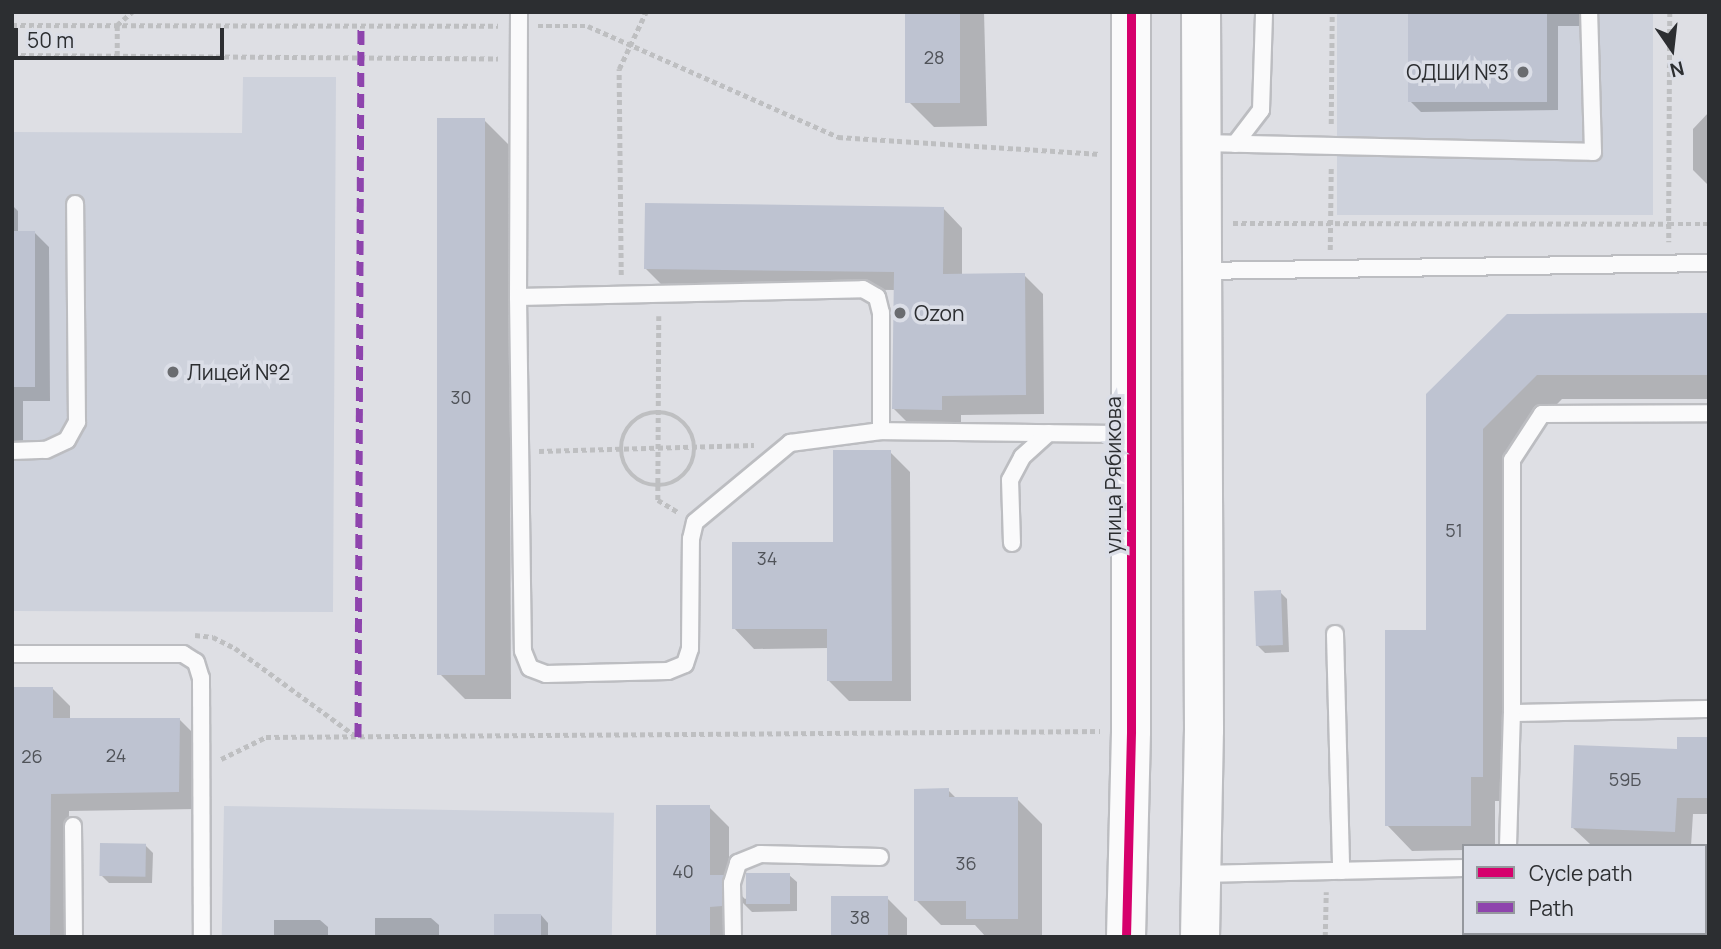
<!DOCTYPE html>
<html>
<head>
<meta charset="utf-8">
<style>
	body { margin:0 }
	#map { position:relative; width:1721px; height:949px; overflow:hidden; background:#dedfe4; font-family:Manrope,sans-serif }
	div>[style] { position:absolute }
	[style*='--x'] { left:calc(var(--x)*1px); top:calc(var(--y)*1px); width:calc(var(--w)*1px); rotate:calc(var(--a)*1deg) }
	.built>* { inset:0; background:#ced2dc; transform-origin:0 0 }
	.shadow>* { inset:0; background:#0003 }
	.building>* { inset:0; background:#bec3d1; transform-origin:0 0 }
	.path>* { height:4.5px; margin-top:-2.25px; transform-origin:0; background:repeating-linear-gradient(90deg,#bebfc1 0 5px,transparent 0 8.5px) }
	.path>.ring { margin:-2.25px; padding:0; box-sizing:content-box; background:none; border:4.5px solid #bebfc1; border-radius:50% }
	.roads { filter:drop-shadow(2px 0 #bcbdc1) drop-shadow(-2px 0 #bcbdc1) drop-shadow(0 2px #bcbdc1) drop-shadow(0 -2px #bcbdc1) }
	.lane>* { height:16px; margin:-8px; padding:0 8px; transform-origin:8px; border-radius:8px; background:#fafafb }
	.secondary>* { height:38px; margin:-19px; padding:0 19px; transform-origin:19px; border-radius:19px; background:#fafafb }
	.quiet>* { height:7px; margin-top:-3.5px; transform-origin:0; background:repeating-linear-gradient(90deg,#8e44ad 0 14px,transparent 0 21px) }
	.cycleway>* { height:9px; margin:-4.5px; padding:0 4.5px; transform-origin:4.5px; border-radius:4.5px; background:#d6006c }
	.dots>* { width:19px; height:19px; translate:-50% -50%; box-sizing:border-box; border:4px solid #dbdee7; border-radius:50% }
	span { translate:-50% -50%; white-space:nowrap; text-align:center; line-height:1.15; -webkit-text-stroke:7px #dbdee7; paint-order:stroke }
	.number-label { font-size:18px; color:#505359 }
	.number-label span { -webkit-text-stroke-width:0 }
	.poi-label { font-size:21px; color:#2c2e31 }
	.right { translate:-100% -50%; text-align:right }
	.left { translate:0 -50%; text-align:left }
	.street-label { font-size:21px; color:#2c2e31 }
	.frame { position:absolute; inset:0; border:14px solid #2c2e31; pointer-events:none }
	.legend { position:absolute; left:1462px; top:844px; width:245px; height:91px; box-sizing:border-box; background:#dbdee7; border:2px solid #95989e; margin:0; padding:9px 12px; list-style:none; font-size:21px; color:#2c2e31 }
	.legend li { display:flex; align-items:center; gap:14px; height:35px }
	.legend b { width:35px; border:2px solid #95989e }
	.north { position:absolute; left:1637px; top:14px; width:70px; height:70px; -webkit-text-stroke:5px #dbdee7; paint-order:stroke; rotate:166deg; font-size:19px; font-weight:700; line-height:28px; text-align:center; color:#2c2e31 }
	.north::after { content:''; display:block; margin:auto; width:24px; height:32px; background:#2c2e31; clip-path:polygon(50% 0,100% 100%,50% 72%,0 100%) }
	.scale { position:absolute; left:14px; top:28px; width:210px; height:32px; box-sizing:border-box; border:4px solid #2c2e31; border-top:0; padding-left:9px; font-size:21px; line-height:24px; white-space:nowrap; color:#2c2e31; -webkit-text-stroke:5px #dbdee7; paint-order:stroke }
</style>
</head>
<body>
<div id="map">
	<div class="built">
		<div style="left:1337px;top:12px;width:316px;height:203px"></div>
		<div style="clip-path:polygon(243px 77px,336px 77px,333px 612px,12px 611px,12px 132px,242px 133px)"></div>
		<div style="left:224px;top:806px;width:390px;height:131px;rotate:1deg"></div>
	</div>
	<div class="shadow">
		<div style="clip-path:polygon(907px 12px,984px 12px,987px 126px,934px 127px,909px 102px)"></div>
		<div style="clip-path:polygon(1410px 12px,1580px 12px,1580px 26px,1558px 26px,1558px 110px,1421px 112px,1410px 101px)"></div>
		<div style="clip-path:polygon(1709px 112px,1709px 186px,1693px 170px,1693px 129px)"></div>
		<div style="clip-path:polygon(484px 120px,509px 145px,511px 699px,465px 699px,440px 674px)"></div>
		<div style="clip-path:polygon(12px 205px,18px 211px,18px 233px,34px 232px,49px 247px,50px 401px,23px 401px,23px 442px,12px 442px)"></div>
		<div style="clip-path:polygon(943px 208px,962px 228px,962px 276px,1024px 275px,1043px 294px,1044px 414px,961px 415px,961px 429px,913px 428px,894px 409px,895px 290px,665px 288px,646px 269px)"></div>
		<div style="clip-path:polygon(1709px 315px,1709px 399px,1562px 399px,1507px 455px,1508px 801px,1495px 801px,1495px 846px,1464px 846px,1464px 850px,1412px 851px,1387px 825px,1428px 632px,1427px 395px)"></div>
		<div style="clip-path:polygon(890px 452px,910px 472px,911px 701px,849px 701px,829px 681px,829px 648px,754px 649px,734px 628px,835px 544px)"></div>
		<div style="clip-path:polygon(1280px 592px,1287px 599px,1289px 652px,1265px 653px,1257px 645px)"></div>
		<div style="clip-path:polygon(52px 688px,70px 706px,70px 720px,179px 719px,197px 737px,197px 809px,69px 811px,67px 937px,12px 937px)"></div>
		<div style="clip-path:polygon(1709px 738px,1709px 814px,1693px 814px,1691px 846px,1590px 844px,1573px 828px,1679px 750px)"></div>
		<div style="clip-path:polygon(948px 790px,957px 799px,1017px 799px,1042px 824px,1042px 937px,986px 937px,975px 925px,941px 925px,916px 900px)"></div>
		<div style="clip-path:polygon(709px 807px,729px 827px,729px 883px,745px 899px,789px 875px,797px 882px,797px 911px,752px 912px,743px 903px,741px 926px,729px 926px,729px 937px,658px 937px)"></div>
		<div style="clip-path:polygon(145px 845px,153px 853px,152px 883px,109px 883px,101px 875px)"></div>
		<div style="clip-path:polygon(887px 898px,907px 918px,907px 937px,833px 937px)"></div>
		<div style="clip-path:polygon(541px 915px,548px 923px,548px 937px,495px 937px)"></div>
		<div style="clip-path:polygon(375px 918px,431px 918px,439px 925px,439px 937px,375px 937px)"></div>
		<div style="clip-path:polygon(274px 920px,320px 920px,328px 927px,328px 937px,274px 937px)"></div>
		<div style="clip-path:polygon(1705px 923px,1709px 923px,1709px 937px,1500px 937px,1504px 933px,1705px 933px)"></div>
	</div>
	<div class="building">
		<div style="left:905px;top:12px;width:55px;height:91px"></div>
		<div style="left:1408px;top:12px;width:139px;height:90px"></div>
		<div style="left:437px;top:118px;width:48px;height:557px"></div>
		<div style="clip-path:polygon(645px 203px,944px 207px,943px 274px,1025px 273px,1026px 395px,942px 396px,942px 410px,892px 409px,894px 272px,644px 269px)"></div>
		<div style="left:12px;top:231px;width:23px;height:156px"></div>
		<div style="clip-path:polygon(1709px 313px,1709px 375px,1537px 375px,1483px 429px,1483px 777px,1471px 777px,1471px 826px,1385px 826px,1385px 630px,1426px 630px,1426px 394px,1507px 314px)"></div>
		<div style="clip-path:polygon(833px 450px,891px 450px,892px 681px,827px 681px,827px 629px,732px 629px,732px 542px,833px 542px)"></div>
		<div style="left:1281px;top:590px;width:55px;height:27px;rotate:88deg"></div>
		<div style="clip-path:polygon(12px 687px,53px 687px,53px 718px,180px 718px,179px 792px,51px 794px,50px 937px,12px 937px)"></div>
		<div style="clip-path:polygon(1677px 737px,1709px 737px,1709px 798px,1677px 798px,1675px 832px,1571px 828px,1574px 745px,1677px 749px)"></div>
		<div style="clip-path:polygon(949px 788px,949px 797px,1018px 797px,1018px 919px,966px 919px,966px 901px,914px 901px,914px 789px)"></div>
		<div style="clip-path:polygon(656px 805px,710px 805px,710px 875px,724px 875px,722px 906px,710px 907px,710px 937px,656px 937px)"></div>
		<div style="left:100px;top:843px;width:46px;height:33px;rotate:1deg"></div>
		<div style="left:790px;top:873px;width:31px;height:44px;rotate:90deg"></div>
		<div style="left:888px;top:896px;width:41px;height:57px;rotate:90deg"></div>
		<div style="left:494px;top:914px;width:47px;height:23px"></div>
	</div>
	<div class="path">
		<div style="--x:1670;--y:12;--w:212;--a:90.3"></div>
		<div style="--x:1669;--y:224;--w:40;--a:0"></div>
		<div style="--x:12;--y:25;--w:486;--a:0.1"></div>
		<div style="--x:538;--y:26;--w:50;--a:0"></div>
		<div style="--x:588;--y:26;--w:274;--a:23.9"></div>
		<div style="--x:838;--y:137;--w:263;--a:3.7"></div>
		<div style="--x:12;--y:55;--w:486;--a:0.4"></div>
		<div style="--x:117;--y:56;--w:31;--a:-90"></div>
		<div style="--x:117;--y:25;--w:20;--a:-41"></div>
		<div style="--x:1331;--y:124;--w:112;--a:-89.5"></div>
		<div style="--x:1233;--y:223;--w:436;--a:0.1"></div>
		<div style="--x:1669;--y:224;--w:18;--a:90"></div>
		<div style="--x:1330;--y:250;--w:82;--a:-89.3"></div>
		<div style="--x:621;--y:275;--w:206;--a:-90.6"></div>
		<div style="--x:619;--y:69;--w:63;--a:-64.7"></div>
		<div style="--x:659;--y:316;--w:184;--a:90.3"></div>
		<div style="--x:658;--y:500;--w:23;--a:31"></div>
		<div class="ring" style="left:621px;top:412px;width:69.5px;height:69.5px"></div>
		<div style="--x:539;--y:451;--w:215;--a:-1.6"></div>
		<div style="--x:195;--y:635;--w:18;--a:6"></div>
		<div style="--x:213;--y:637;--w:25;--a:27"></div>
		<div style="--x:235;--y:648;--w:151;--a:36.1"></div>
		<div style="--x:221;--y:759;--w:50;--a:-26.1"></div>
		<div style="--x:266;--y:737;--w:834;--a:-0.41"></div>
		<div style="--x:1325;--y:937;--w:45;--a:-88.7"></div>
	</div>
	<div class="roads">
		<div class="lane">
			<div style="--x:519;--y:12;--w:285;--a:90.2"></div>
			<div style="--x:518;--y:297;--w:354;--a:89.2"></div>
			<div style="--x:523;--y:651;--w:18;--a:68"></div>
			<div style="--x:530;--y:668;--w:17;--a:21"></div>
			<div style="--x:546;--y:674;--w:122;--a:-1.4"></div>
			<div style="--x:668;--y:671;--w:18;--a:-22"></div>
			<div style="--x:685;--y:664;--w:16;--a:-72"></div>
			<div style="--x:690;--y:649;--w:110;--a:-89.5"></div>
			<div style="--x:691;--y:539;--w:17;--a:-77"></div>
			<div style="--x:695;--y:522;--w:124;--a:-39.7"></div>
			<div style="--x:790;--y:443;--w:92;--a:-7.5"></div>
			<div style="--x:881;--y:431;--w:249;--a:0.7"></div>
			<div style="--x:1200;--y:143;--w:393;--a:1.3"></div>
			<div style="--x:1593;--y:152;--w:140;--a:-91.6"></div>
			<div style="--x:1235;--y:144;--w:43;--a:-52.6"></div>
			<div style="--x:1261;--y:110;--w:98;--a:-88.2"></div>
			<div style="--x:1200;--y:271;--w:509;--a:-0.9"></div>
			<div style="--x:518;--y:297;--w:345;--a:-1.3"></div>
			<div style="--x:863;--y:289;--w:16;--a:30"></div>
			<div style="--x:877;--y:297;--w:16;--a:76"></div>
			<div style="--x:881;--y:313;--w:118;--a:90"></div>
			<div style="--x:12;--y:451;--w:34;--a:-2"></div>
			<div style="--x:46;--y:450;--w:23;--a:-25"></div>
			<div style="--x:67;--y:440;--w:21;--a:-61"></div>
			<div style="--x:77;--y:422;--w:218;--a:-90.5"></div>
			<div style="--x:1012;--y:543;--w:63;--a:-91.8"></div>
			<div style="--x:1010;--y:480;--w:26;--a:-62"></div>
			<div style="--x:1022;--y:457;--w:36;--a:-42"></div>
			<div style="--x:1335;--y:634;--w:237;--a:88.5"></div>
			<div style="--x:12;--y:654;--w:171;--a:0"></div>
			<div style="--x:183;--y:654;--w:15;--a:32"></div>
			<div style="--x:196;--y:662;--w:17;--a:73"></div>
			<div style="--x:201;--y:678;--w:259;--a:89.8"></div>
			<div style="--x:1512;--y:713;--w:197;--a:-1.2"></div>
			<div style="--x:73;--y:826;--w:111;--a:89.5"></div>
			<div style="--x:1508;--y:846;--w:133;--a:-88.3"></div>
			<div style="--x:1512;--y:713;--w:253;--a:-90"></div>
			<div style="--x:1512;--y:460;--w:55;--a:-56.9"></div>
			<div style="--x:1542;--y:414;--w:167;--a:-0.3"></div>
			<div style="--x:1705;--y:872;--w:4;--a:14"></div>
			<div style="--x:1201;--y:874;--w:263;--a:-1.3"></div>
			<div style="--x:733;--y:937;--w:54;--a:-91.1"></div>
			<div style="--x:732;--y:883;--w:21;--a:-73"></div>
			<div style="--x:738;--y:863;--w:24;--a:-22"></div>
			<div style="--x:760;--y:854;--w:120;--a:1.4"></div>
		</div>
		<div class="secondary">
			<div style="--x:1126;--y:937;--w:206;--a:-88.6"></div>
			<div style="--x:1131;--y:731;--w:719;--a:-90"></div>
			<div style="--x:1200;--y:937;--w:207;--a:-88.9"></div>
			<div style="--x:1204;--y:730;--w:718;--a:-90.24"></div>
		</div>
	</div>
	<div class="quiet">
		<div style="--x:358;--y:737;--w:711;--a:-89.76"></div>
	</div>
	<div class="cycleway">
		<div style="--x:1126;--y:937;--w:206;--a:-88.6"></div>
		<div style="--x:1131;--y:731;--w:719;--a:-90"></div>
	</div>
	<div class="dots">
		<div style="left:1523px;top:72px;background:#6a6c70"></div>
		<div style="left:900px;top:313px;background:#6a6c70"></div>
		<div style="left:173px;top:372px;background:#6a6c70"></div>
	</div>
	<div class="number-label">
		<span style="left:934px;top:57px">28</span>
		<span style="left:461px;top:397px">30</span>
		<span style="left:1454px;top:530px">51</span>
		<span style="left:767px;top:558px">34</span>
		<span style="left:116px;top:755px">24</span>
		<span style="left:32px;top:756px">26</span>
		<span style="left:1625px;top:779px">59Б</span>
		<span style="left:966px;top:863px">36</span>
		<span style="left:683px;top:871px">40</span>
		<span style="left:860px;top:917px">38</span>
	</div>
	<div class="poi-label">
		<span class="right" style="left:1509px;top:72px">ОДШИ №3</span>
		<span class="left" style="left:914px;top:313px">Ozon</span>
		<span class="left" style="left:187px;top:372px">Лицей №2</span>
	</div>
	<div class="street-label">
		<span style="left:1113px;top:475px;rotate:-90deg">улица Рябикова</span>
	</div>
	<div class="frame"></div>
	<ul class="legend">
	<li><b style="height:9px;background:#d6006c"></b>Cycle path</li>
	<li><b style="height:9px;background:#8e44ad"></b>Path</li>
	</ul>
	<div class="north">N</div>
	<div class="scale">50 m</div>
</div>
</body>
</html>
